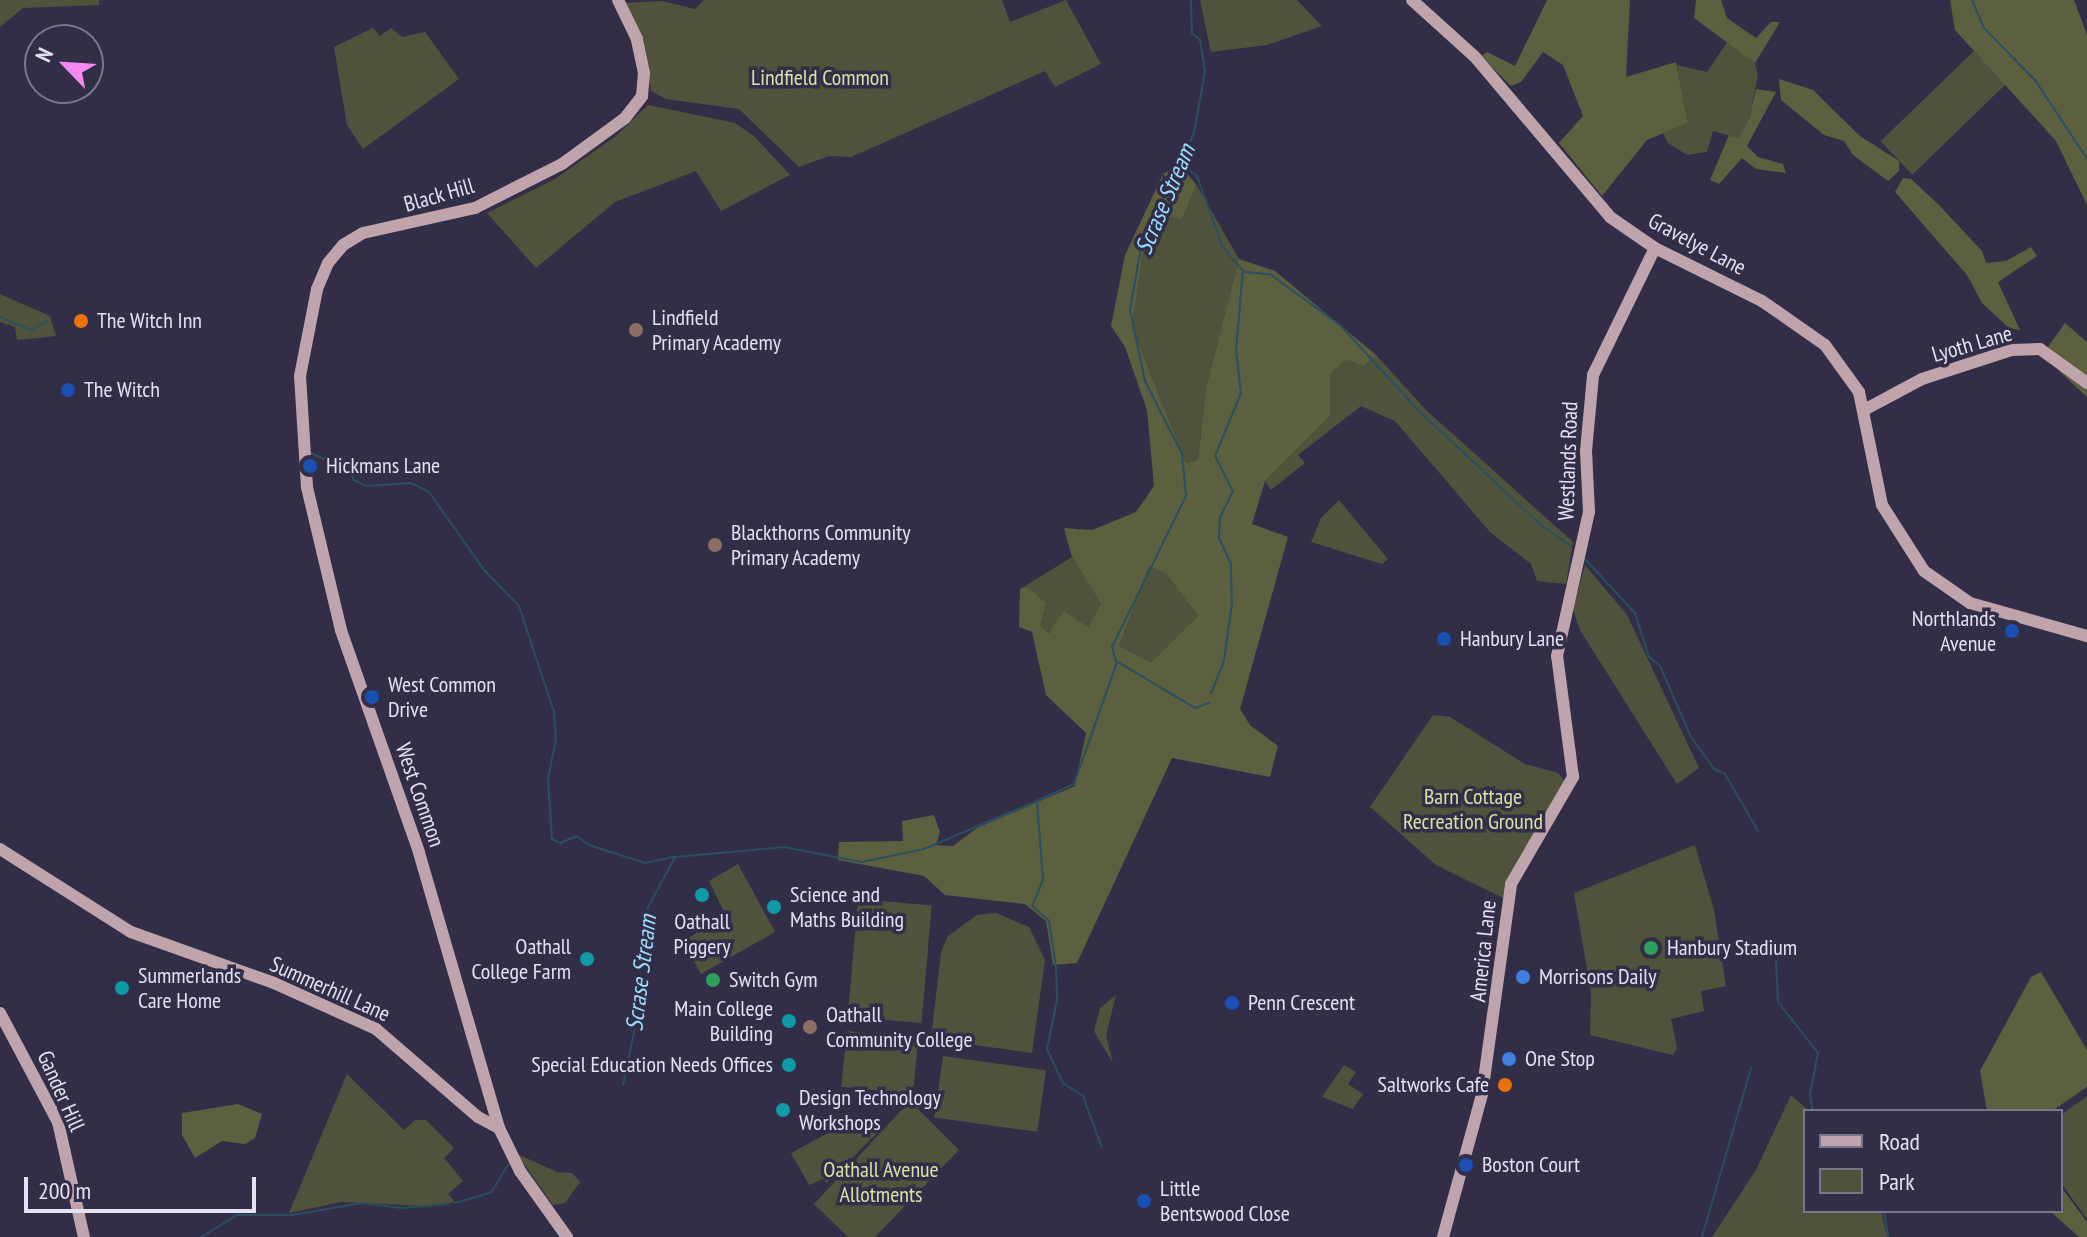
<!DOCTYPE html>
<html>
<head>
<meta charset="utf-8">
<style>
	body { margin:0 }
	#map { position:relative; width:2087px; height:1237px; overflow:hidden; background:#322e48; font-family:"PT Sans Narrow",sans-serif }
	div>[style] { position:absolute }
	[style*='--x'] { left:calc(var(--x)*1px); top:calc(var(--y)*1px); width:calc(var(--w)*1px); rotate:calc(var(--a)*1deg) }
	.green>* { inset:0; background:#50533c; transform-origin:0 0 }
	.forest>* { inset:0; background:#5c603f }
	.stream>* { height:2px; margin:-1px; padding:0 1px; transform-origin:1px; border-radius:1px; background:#2a4f60 }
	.secondary>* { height:12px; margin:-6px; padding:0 6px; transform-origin:6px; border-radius:6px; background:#c0a4ab }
	.dots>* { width:22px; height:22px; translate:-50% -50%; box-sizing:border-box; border:4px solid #322e48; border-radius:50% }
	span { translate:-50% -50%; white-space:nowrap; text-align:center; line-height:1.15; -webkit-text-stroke:7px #322e48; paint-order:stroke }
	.park-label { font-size:22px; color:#d9e3a5 }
	.street-label { font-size:22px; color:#e3e1f2 }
	.poi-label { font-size:22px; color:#e3e1f2 }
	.left { translate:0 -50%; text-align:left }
	.right { translate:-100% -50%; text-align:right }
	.water-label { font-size:24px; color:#9bdfff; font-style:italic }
	.legend { position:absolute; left:1803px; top:1109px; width:260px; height:104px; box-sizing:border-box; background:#322e48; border:2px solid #79768c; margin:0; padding:10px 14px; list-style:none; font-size:24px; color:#e3e1f2 }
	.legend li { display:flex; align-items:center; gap:16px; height:40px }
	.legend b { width:40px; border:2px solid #79768c }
	.north { position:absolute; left:24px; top:24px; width:80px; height:80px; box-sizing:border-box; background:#322e48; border:2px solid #79768c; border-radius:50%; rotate:295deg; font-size:22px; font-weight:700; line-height:32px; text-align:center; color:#e3e1f2 }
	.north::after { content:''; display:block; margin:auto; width:28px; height:36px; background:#f38af1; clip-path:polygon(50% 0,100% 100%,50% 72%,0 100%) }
	.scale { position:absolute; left:24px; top:1177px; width:232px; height:36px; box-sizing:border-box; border:4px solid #e3e1f2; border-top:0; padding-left:10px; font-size:24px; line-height:28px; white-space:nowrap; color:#e3e1f2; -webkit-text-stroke:6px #322e48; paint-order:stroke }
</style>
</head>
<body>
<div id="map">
	<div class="green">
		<div style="clip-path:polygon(0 0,99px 0,99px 5px,23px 8px,0 27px)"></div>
		<div style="clip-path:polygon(704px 0,1002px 0,1010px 22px,1066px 0,1101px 64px,1055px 87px,1045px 71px,851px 157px,829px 156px,799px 167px,739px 109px,666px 99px,651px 91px,646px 57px,625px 3px,662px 1px,695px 9px)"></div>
		<div style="clip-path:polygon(1200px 0,1297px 0,1322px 26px,1267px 45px,1211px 52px)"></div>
		<div style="clip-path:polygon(373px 28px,380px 36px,391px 28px,402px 37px,425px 32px,459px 79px,363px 149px,347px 125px,334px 47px)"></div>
		<div style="clip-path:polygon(1728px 41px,1755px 63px,1758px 75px,1749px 119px,1738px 138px,1713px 131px,1707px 152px,1687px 155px,1668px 143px,1663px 133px,1688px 123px,1677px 65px,1707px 72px)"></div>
		<div style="left:1974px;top:51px;width:46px;height:130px;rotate:46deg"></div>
		<div style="clip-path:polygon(648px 105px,735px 123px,755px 137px,790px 175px,721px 211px,696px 171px,615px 202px,536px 268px,487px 213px,555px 179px,616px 136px)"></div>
		<div style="clip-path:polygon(1196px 184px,1239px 259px,1206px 388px,1198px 460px,1186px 463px,1132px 327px,1143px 252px,1157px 213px,1182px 220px)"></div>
		<div style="clip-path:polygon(0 294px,50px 316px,56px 336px,17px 340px,15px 327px,0 322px)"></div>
		<div style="clip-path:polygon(1376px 355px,1427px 411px,1573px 542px,1566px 584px,1537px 581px,1531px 564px,1490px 532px,1395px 421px,1361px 406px,1298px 455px,1305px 463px,1271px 490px,1265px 481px,1330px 416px,1330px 374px,1346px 360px,1364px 366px)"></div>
		<div style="clip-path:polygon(1339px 500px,1388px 559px,1382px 564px,1311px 542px,1321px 518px)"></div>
		<div style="clip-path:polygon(1072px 557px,1101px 604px,1088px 627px,1050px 633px,1039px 626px,1020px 589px)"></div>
		<div style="clip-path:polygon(1585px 565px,1627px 615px,1699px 768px,1677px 784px,1580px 630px,1573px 609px)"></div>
		<div style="clip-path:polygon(1149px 566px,1166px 574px,1198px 616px,1151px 664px,1119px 646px)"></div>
		<div style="clip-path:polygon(1433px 715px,1450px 717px,1525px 764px,1558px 773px,1565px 781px,1503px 898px,1436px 865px,1370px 807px)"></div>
		<div style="clip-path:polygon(1695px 845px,1714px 910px,1726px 986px,1701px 991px,1704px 1011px,1671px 1019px,1677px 1048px,1673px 1055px,1590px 1035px,1591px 992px,1574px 893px)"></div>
		<div style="clip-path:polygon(738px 864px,775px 932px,701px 974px,683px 941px,726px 916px,709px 881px)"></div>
		<div style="left:858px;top:899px;width:74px;height:118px;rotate:5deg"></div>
		<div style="clip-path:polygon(996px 913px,1029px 927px,1045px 960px,1032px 1053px,931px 1039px,941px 952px,948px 936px,977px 915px)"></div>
		<div style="clip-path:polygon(1116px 995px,1106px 1035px,1113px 1063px,1094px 1031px,1100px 1008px)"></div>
		<div style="left:847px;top:1031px;width:72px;height:56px;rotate:6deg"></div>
		<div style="left:943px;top:1056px;width:104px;height:62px;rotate:8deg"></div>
		<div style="clip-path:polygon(1344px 1065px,1356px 1072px,1348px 1084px,1363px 1094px,1353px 1109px,1322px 1097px)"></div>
		<div style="clip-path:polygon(347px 1074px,404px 1130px,415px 1120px,426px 1120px,454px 1148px,444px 1158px,463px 1181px,448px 1194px,455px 1202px,426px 1206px,341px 1202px,289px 1213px)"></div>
		<div style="clip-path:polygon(1791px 1095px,1809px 1111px,1805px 1111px,1805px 1211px,1881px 1211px,1887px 1237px,1712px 1237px,1756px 1170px)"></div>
		<div style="clip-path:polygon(2087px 1096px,2087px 1219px,2061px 1183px,2061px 1115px)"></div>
		<div style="clip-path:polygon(910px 1101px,959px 1150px,875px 1237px,848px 1237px,814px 1204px)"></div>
		<div style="clip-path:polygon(845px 1124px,877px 1133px,827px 1183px,823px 1179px,809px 1185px,791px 1153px)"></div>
		<div style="clip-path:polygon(517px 1154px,557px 1172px,572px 1173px,580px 1182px,565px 1203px,553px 1205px)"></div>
	</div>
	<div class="forest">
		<div style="clip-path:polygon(1547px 0,1630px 0,1626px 77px,1676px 62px,1688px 123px,1647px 140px,1602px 196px,1559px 143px,1583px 116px,1563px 65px,1543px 52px,1521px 82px,1511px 86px,1481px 56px,1487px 52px,1515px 66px)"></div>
		<div style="clip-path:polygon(1696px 0,1721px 0,1727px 18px,1756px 38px,1771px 22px,1780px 22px,1755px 63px,1694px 18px)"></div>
		<div style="clip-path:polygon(1950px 0,2074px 0,2087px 35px,2087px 205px,2056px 141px,1955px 30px)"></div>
		<div style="clip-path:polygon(1779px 79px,1813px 90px,1860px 136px,1899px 161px,1899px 171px,1888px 181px,1853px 155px,1844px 141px,1824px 135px,1781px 100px)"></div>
		<div style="clip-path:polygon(1756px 89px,1776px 92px,1747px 146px,1758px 157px,1783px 164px,1786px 173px,1756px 169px,1742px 158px,1719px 184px,1710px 180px,1729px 135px,1738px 138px,1749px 119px)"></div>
		<div style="clip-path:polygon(evenodd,1180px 166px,1196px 184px,1182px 220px,1157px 213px,1143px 252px,1132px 327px,1186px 463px,1198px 460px,1206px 388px,1239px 259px,1275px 271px,1376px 355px,1364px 366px,1346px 360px,1330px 374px,1330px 416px,1265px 481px,1252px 524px,1288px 537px,1240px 709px,1250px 725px,1278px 746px,1270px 777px,1172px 758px,1077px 963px,1053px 965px,1046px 921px,1025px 904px,945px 895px,924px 876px,838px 860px,839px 842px,903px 841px,902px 821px,934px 815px,940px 832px,936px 845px,953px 846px,977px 828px,1075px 786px,1086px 733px,1046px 695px,1032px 632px,1019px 627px,1020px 589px,1027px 587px,1046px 603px,1040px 626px,1049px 633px,1064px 611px,1088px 627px,1101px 604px,1072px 557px,1064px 528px,1092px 530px,1136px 512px,1154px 486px,1147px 410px,1125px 347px,1111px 326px,1125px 255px,1163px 174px,1180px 166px,1149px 566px,1166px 574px,1198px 616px,1151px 663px,1119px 646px,1149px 566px)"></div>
		<div style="clip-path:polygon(1903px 178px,1911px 179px,1939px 205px,1982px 251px,1986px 263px,2006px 261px,2031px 247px,2037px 256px,1998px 282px,2020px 330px,2009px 328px,1982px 303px,1967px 275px,1895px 192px)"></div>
		<div style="clip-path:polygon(2065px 323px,2087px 342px,2087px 397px,2058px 370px,2048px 347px)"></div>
		<div style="clip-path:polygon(2041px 972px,2087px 1050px,2087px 1087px,2052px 1111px,1987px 1111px,1980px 1071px,2031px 977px)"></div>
		<div style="clip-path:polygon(238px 1104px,262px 1114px,255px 1138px,245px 1144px,222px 1141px,195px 1158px,182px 1135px,182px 1113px)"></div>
		<div style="clip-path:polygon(2061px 1187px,2087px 1222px,2087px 1237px,2079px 1237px,2050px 1211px,2061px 1211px)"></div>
	</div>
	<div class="stream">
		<div style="--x:1972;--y:0;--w:30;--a:67"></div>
		<div style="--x:1984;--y:28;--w:73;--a:45.6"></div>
		<div style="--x:2035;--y:80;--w:95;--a:56.6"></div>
		<div style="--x:1178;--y:161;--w:24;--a:38"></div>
		<div style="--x:1197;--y:176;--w:74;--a:70.3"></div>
		<div style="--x:1222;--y:246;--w:33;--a:50"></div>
		<div style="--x:1243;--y:271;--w:79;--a:95.1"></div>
		<div style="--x:1236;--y:350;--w:43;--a:83.4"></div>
		<div style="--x:1241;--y:393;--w:68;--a:112.4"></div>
		<div style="--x:1215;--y:456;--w:39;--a:63"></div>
		<div style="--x:1233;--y:491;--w:30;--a:116"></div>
		<div style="--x:1220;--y:518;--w:20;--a:93"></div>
		<div style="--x:1219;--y:538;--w:29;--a:65"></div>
		<div style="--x:1231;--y:564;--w:39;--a:89"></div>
		<div style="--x:1232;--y:603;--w:59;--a:97.9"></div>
		<div style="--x:1224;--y:661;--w:35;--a:112"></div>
		<div style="--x:1245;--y:272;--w:25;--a:5"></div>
		<div style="--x:1270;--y:274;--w:88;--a:36.2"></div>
		<div style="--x:1341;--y:326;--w:114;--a:47.5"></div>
		<div style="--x:1418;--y:410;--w:168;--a:43.1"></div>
		<div style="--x:1541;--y:525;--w:37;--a:35"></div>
		<div style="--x:0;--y:317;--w:34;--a:23"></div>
		<div style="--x:31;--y:330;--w:18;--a:-29"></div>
		<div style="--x:311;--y:453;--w:43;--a:24.8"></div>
		<div style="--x:350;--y:471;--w:10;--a:66"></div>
		<div style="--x:354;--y:480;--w:13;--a:27"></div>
		<div style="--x:366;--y:486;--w:45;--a:-3.8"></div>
		<div style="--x:411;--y:483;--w:20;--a:27"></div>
		<div style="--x:429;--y:492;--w:95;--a:54.8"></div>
		<div style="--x:484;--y:570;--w:50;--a:45.8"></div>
		<div style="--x:519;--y:606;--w:112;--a:71.7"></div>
		<div style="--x:554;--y:712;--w:27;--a:86"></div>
		<div style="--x:556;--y:739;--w:41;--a:101.3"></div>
		<div style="--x:548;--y:779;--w:60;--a:86.2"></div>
		<div style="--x:552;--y:839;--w:9;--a:27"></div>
		<div style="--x:560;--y:843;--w:18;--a:-22"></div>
		<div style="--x:577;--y:836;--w:15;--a:37"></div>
		<div style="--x:589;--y:845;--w:59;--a:17.8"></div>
		<div style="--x:645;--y:863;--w:30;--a:-12"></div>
		<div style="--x:1585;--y:559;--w:74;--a:47.2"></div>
		<div style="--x:1635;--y:613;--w:46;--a:72.3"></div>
		<div style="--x:1649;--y:657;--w:14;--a:39"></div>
		<div style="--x:1660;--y:666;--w:77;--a:66.4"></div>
		<div style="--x:1691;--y:737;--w:39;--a:54"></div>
		<div style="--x:1714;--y:769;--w:12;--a:24"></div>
		<div style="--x:1725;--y:774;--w:66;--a:59.9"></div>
		<div style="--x:1116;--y:661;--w:15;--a:-106"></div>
		<div style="--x:1112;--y:647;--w:168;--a:-63.9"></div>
		<div style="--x:1186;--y:496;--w:42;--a:-95.4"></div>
		<div style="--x:1182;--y:454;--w:82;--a:-116.9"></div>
		<div style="--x:1145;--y:381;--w:73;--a:-101.9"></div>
		<div style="--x:1130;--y:310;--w:64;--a:-80.1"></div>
		<div style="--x:1141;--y:247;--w:126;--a:-65.1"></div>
		<div style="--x:1194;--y:133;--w:63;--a:-79.9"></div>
		<div style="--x:1205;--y:71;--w:31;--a:-99"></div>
		<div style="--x:1200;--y:40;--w:11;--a:-139"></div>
		<div style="--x:1192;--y:33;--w:33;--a:-92"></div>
		<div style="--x:1118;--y:662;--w:90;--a:30.9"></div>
		<div style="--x:1195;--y:708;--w:15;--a:-20"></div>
		<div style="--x:1037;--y:802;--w:78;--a:85.6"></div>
		<div style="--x:1043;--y:880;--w:28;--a:113"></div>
		<div style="--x:1032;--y:906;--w:23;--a:41"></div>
		<div style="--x:1049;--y:921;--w:48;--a:81.5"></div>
		<div style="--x:1056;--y:968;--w:32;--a:88"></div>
		<div style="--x:1057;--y:1000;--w:50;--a:101.5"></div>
		<div style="--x:1047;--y:1049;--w:38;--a:65"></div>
		<div style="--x:1063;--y:1083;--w:24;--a:33"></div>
		<div style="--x:1083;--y:1096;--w:55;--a:69.9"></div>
		<div style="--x:1776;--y:961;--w:41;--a:87.2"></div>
		<div style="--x:1778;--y:1002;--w:65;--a:51.9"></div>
		<div style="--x:1818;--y:1053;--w:42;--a:101"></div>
		<div style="--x:1810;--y:1094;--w:14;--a:82"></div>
		<div style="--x:1812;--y:1108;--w:7;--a:27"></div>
		<div style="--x:623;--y:1085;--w:112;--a:-78.2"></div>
		<div style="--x:646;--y:975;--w:68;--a:-88.3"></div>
		<div style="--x:648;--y:907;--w:57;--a:-61.6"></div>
		<div style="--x:675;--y:857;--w:109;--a:-5.2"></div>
		<div style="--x:784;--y:847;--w:79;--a:10.9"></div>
		<div style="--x:862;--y:862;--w:63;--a:-11.8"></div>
		<div style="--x:924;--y:849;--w:123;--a:-23"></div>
		<div style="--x:1037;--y:801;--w:41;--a:-24.7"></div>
		<div style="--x:1074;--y:784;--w:129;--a:-70.6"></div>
		<div style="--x:455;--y:1203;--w:37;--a:-16"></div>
		<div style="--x:491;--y:1193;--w:33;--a:-59"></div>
		<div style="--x:1884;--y:1211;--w:26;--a:81"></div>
		<div style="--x:201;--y:1237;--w:42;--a:-31.4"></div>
		<div style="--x:237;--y:1215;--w:56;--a:0"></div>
		<div style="--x:293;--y:1215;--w:70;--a:-9.9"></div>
		<div style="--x:362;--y:1203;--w:40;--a:7.1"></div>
		<div style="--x:402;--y:1208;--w:46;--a:-5"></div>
		<div style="--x:1702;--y:1237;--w:176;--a:-73.8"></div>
	</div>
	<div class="secondary">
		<div style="--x:1412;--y:0;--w:85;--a:42.1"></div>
		<div style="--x:1475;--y:57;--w:209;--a:49.8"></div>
		<div style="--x:1610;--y:217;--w:55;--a:34.6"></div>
		<div style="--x:1655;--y:248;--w:119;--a:26.4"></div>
		<div style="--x:1762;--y:301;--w:77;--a:34.9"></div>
		<div style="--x:1825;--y:345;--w:58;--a:54.1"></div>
		<div style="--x:1859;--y:392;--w:115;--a:78.5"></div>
		<div style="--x:1882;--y:505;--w:78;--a:57.5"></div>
		<div style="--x:1924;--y:571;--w:56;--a:34.8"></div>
		<div style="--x:1970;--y:603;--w:122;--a:15.8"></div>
		<div style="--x:1864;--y:410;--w:66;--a:-28.1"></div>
		<div style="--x:1922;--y:379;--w:94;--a:-18"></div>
		<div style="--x:2011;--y:350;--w:29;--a:-2"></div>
		<div style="--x:2040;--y:349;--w:58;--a:35.9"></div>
		<div style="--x:0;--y:849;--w:155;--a:32.4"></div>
		<div style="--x:131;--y:932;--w:152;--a:19.6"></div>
		<div style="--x:274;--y:983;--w:112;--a:24.3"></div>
		<div style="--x:376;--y:1029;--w:135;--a:40.8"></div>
		<div style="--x:478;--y:1117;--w:24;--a:28"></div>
		<div style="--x:0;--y:1013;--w:123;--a:62"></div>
		<div style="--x:58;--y:1122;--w:118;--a:77.3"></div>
		<div style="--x:567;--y:1237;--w:81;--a:-125.5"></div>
		<div style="--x:520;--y:1171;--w:48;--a:-116"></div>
		<div style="--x:499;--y:1128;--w:287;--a:-106.2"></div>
		<div style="--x:419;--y:852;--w:235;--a:-109.4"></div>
		<div style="--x:341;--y:630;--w:147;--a:-103.4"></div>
		<div style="--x:307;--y:487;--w:111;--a:-93.6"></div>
		<div style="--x:300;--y:376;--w:89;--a:-78.9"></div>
		<div style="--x:317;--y:289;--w:28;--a:-67"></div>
		<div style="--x:328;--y:263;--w:23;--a:-50"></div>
		<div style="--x:343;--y:245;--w:23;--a:-31"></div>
		<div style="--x:363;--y:233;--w:115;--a:-12.6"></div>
		<div style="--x:475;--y:208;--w:97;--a:-26.8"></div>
		<div style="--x:562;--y:164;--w:78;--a:-36.1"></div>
		<div style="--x:625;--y:118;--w:28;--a:-52"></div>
		<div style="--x:642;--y:96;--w:23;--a:-85"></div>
		<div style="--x:644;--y:73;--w:35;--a:-102"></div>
		<div style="--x:637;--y:39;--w:43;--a:-116"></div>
		<div style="--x:1443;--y:1237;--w:148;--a:-74.7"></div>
		<div style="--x:1482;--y:1094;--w:212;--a:-82.1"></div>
		<div style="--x:1511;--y:884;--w:124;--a:-59.9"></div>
		<div style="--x:1573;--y:777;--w:122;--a:-97.5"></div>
		<div style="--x:1557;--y:656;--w:148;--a:-77.5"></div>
		<div style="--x:1589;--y:512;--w:61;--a:-92.8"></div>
		<div style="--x:1586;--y:451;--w:76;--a:-84.7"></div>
		<div style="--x:1593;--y:375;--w:141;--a:-64"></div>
	</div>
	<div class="dots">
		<div style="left:81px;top:321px;background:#e8710a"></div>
		<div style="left:636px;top:330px;background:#8d6e63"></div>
		<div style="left:68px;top:390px;background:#1a4fb4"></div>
		<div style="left:310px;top:466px;background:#1a4fb4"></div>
		<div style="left:715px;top:545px;background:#8d6e63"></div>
		<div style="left:2012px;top:631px;background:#1a4fb4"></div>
		<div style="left:1444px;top:639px;background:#1a4fb4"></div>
		<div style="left:372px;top:697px;background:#1a4fb4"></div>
		<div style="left:702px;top:895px;background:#0f9aa8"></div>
		<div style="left:774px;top:907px;background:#0f9aa8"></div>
		<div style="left:1651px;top:948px;background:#2e9e5b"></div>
		<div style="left:587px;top:959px;background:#0f9aa8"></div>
		<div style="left:1523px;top:977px;background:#3f7fe0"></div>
		<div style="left:713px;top:980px;background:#2e9e5b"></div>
		<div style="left:122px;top:988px;background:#0f9aa8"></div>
		<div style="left:1232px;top:1003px;background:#1a4fb4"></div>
		<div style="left:789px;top:1021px;background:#0f9aa8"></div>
		<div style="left:810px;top:1027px;background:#8d6e63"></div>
		<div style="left:1509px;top:1059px;background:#3f7fe0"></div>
		<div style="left:789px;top:1065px;background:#0f9aa8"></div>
		<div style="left:1505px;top:1085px;background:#e8710a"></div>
		<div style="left:783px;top:1110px;background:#0f9aa8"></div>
		<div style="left:1466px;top:1165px;background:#1a4fb4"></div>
		<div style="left:1144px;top:1201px;background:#1a4fb4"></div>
	</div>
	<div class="park-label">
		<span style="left:820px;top:78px">Lindfield Common</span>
		<span style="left:1473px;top:809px">Barn Cottage<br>Recreation Ground</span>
		<span style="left:881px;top:1182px">Oathall Avenue<br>Allotments</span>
	</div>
	<div class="street-label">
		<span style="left:439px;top:195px;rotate:-16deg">Black Hill</span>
		<span style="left:1697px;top:244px;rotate:28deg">Gravelye Lane</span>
		<span style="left:1972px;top:344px;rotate:-16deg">Lyoth Lane</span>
		<span style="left:1568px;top:461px;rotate:-88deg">Westlands Road</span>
		<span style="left:420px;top:795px;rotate:71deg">West Common</span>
		<span style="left:1483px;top:951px;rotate:-84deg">America Lane</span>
		<span style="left:330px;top:989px;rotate:24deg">Summerhill Lane</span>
		<span style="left:61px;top:1091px;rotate:66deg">Gander Hill</span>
	</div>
	<div class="poi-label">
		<span class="left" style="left:652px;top:330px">Lindfield<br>Primary Academy</span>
		<span class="left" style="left:97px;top:321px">The Witch Inn</span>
		<span class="left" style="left:84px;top:390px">The Witch</span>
		<span class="left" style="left:326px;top:466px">Hickmans Lane</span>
		<span class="left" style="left:731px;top:545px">Blackthorns Community<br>Primary Academy</span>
		<span class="right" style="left:1996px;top:631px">Northlands<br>Avenue</span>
		<span class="left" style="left:1460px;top:639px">Hanbury Lane</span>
		<span class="left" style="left:388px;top:697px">West Common<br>Drive</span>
		<span class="left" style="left:790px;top:907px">Science and<br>Maths Building</span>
		<span style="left:702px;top:934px">Oathall<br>Piggery</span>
		<span class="right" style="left:571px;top:959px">Oathall<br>College Farm</span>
		<span class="left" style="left:1667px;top:948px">Hanbury Stadium</span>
		<span class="left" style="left:138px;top:988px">Summerlands<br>Care Home</span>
		<span class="left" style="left:1539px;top:977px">Morrisons Daily</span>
		<span class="left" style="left:729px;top:980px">Switch Gym</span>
		<span class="left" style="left:1248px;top:1003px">Penn Crescent</span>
		<span class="right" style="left:773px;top:1021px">Main College<br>Building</span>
		<span class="left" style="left:826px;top:1027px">Oathall<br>Community College</span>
		<span class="left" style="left:1525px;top:1059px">One Stop</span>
		<span class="right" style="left:773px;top:1065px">Special Education Needs Offices</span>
		<span class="right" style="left:1489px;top:1085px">Saltworks Cafe</span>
		<span class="left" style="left:799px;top:1110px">Design Technology<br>Workshops</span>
		<span class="left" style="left:1482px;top:1165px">Boston Court</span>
		<span class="left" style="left:1160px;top:1201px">Little<br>Bentswood Close</span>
	</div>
	<div class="water-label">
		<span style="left:1165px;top:199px;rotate:-67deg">Scrase Stream</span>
		<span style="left:641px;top:973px;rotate:-83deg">Scrase Stream</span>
	</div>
	<ul class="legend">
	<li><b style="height:10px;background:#c0a4ab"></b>Road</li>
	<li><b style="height:22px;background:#50533c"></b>Park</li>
	</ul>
	<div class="north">N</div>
	<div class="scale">200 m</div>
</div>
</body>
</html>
